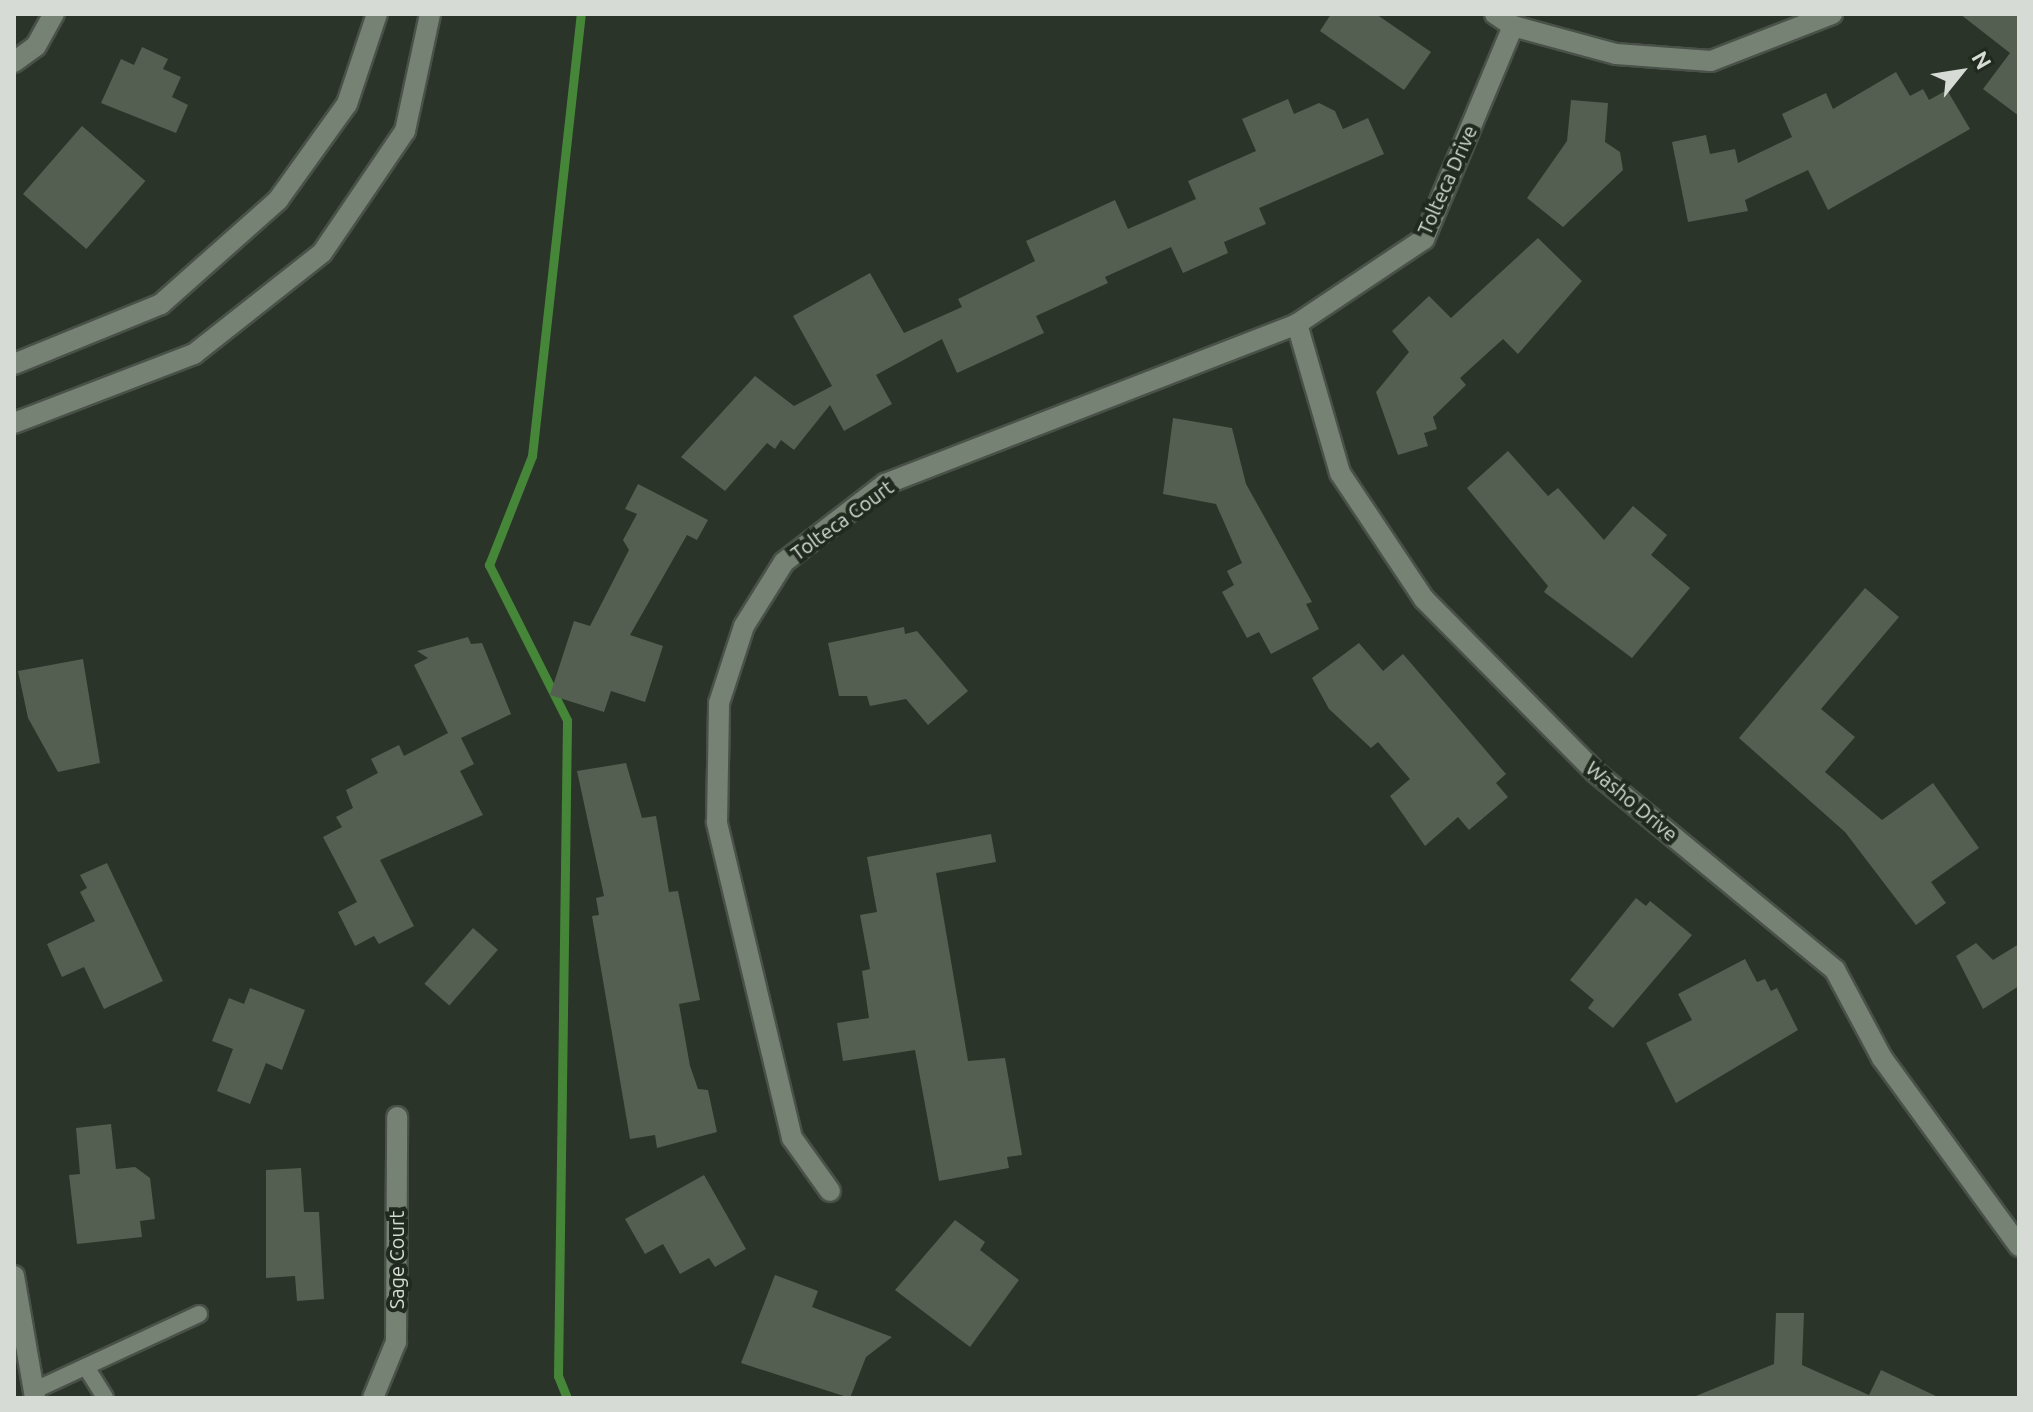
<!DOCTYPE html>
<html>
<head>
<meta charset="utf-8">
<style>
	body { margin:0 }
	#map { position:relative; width:2033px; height:1412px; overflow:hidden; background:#2a3428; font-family:Ubuntu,sans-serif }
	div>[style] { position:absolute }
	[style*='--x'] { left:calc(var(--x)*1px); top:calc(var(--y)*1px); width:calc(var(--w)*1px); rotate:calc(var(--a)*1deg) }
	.stream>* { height:9px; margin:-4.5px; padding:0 4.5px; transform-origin:4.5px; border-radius:4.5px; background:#468639 }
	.building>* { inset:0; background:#545f52; transform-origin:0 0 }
	.roads { filter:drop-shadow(2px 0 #495148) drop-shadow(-2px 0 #495148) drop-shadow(0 2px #495148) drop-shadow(0 -2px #495148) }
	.service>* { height:16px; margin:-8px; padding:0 8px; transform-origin:8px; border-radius:8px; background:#768274 }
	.minor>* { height:20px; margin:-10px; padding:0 10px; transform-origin:10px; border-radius:10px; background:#768274 }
	.tertiary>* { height:20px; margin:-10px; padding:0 10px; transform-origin:10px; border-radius:10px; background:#768274 }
	.secondary>* { height:20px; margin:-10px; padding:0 10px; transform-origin:10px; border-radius:10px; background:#768274 }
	span { translate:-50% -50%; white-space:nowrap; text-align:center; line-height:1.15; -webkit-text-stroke:8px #202a1e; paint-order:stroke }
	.street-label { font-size:20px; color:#d6dcd5 }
	.frame { position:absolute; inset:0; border:16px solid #d6dcd5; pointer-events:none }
	.north { position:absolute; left:1921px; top:32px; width:80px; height:80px; -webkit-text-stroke:6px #202a1e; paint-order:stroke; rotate:60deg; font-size:22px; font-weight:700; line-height:32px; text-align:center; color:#d6dcd5 }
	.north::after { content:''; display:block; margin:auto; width:28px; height:36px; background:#d6dcd5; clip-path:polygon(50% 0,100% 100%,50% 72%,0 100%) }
</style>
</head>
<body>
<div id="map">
	<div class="stream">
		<div style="--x:567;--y:1398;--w:24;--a:-112"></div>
		<div style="--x:558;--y:1376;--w:656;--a:-89.21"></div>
		<div style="--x:567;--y:720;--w:174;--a:-116.7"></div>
		<div style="--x:489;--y:565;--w:117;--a:-68.5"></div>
		<div style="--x:532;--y:456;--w:445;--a:-83.7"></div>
	</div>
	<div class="building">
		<div style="clip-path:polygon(1331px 14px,1376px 14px,1431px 52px,1404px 90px,1320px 31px)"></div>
		<div style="clip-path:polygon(1960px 14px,2019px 14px,2019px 116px,1983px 89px,2010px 53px)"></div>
		<div style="clip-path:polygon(142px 47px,168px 59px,163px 69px,181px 77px,172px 97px,188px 105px,176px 133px,101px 103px,121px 59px,134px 65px)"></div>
		<div style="clip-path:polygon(1896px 72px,1910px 96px,1923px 89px,1929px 100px,1947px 90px,1970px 129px,1828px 210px,1808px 170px,1745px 200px,1748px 211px,1688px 222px,1672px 142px,1706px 135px,1710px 154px,1735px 149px,1738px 163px,1792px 137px,1782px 114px,1826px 93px,1833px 109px)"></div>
		<div style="clip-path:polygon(1288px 99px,1294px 114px,1319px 103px,1335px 111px,1343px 129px,1368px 118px,1384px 154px,1259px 208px,1266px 224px,1224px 242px,1228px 253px,1183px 273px,1171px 247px,1105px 277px,1108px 283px,1036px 316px,1044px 333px,957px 373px,942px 339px,876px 375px,892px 404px,844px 431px,830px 405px,794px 450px,781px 440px,775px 449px,767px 443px,725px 491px,681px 457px,755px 376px,794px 406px,832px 386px,793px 316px,870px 273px,904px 333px,962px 307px,958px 299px,1035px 261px,1026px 241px,1115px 200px,1128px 229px,1196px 199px,1188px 181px,1256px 151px,1242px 119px)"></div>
		<div style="clip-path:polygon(1571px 100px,1608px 103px,1605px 142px,1620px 152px,1623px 170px,1563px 227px,1527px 198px,1567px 141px)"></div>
		<div style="left:82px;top:126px;width:84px;height:90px;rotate:41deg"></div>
		<div style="clip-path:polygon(1538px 238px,1582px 281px,1518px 354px,1503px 339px,1460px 378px,1466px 385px,1433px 417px,1437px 429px,1424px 433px,1428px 446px,1398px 455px,1376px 392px,1409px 352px,1392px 331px,1429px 296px,1451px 318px)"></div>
		<div style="clip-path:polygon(1173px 418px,1232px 428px,1246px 484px,1312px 602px,1306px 604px,1319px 629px,1271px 654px,1259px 632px,1247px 638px,1222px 592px,1234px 585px,1227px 571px,1242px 563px,1216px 504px,1163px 494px)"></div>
		<div style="clip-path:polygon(1508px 451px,1548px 496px,1558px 488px,1604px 540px,1633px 506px,1667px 535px,1651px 555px,1690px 588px,1632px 658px,1544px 592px,1548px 586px,1467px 488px)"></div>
		<div style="clip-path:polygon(638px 484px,708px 520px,697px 540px,687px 535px,630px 635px,663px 646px,645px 702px,611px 691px,604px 712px,550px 695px,574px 621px,590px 626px,629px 550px,623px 540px,637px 514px,625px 509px)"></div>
		<div style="clip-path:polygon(1865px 588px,1899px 617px,1821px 709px,1855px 737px,1825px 772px,1882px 820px,1933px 783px,1979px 848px,1931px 882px,1946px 903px,1916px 925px,1845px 832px,1739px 738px)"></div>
		<div style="clip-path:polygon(904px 627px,905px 634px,917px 631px,968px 691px,928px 725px,906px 699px,870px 706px,867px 696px,839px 696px,828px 643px)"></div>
		<div style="clip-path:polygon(468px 637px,471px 644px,482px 643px,511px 714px,461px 738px,474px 764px,460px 771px,483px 815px,380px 860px,414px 926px,379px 944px,374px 936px,355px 946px,338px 912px,357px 902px,323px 837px,342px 827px,336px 817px,353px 808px,346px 790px,378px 773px,371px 759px,399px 745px,404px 756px,448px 733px,414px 665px,428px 658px,417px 651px)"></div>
		<div style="clip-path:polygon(1359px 643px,1383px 671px,1403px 654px,1506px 774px,1496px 783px,1508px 797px,1469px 830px,1458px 817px,1425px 846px,1390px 796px,1410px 779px,1378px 742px,1371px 748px,1329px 709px,1312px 678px)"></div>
		<div style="clip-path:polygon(83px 659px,100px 763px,58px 772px,28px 718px,18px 671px)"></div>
		<div style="clip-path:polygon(626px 763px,642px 818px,656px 816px,669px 892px,678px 891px,700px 1000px,679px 1004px,690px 1066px,698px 1089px,708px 1090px,717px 1132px,657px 1148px,655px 1135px,630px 1139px,592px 916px,599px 915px,596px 898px,604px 896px,577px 771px)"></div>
		<div style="clip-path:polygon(991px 834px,996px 862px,936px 873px,968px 1061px,1005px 1058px,1022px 1155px,1007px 1157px,1009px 1168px,939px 1181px,915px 1050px,843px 1061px,837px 1023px,869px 1018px,862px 971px,870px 969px,860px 915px,877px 912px,867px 857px)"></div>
		<div style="clip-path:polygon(107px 863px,163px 981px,104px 1009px,84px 967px,62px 977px,47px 944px,95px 921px,80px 892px,87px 888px,80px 875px)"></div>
		<div style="clip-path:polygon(1636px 898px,1646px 906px,1650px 901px,1692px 935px,1613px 1028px,1588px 1008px,1594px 1000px,1570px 980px)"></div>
		<div style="left:473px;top:928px;width:33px;height:74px;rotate:41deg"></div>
		<div style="clip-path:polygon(1976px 943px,1993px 960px,2019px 944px,2019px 986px,1983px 1009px,1956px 956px)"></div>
		<div style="clip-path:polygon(1745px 959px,1757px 982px,1765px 979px,1771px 991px,1777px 988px,1798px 1030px,1676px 1103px,1646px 1043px,1692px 1020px,1678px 994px)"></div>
		<div style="clip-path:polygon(250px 988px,305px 1010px,282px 1070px,266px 1063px,250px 1104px,217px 1091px,233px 1049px,212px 1041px,229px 998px,244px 1004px)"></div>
		<div style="clip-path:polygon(111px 1124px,116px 1169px,135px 1167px,150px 1178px,155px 1219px,140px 1221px,142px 1237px,77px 1244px,69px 1175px,80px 1174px,76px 1128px)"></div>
		<div style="clip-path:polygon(301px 1168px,304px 1212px,319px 1212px,324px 1299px,297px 1301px,295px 1276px,266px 1278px,266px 1170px)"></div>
		<div style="clip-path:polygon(704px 1175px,746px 1249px,715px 1267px,709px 1258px,680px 1274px,663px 1244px,645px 1254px,625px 1219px)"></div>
		<div style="clip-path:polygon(955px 1220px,985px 1242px,980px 1250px,1019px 1280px,970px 1347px,895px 1290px)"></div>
		<div style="clip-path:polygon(775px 1275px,818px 1291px,812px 1307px,892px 1337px,866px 1357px,850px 1398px,741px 1363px)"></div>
		<div style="clip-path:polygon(1776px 1313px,1804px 1313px,1802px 1365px,1869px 1395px,1881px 1370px,1940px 1398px,1691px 1398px,1774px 1364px)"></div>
	</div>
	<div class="roads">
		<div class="service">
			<div style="--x:86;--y:1367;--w:36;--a:58"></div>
			<div style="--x:33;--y:1391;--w:183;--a:-24.9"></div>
		</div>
		<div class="minor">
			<div style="--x:1495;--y:14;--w:22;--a:34"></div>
			<div style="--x:1513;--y:26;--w:107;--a:15.2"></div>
			<div style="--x:1616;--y:54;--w:95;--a:4.2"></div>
			<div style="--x:1711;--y:61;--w:130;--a:-21.2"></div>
			<div style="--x:14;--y:62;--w:27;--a:-36"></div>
			<div style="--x:36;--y:46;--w:37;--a:-61"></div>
			<div style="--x:1297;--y:324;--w:155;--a:73.9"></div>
			<div style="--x:1340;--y:473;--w:151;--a:56.3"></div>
			<div style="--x:1424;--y:599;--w:243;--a:45.3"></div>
			<div style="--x:1595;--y:772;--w:311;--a:39.5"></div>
			<div style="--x:1835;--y:970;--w:100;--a:61.9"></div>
			<div style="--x:1882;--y:1058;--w:233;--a:53.9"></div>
			<div style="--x:830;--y:1191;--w:65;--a:-125.6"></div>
			<div style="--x:792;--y:1138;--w:325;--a:-103.4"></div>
			<div style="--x:717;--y:822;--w:119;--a:-89"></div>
			<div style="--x:719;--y:703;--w:81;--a:-72"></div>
			<div style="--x:744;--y:626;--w:75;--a:-58"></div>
			<div style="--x:784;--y:562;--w:128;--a:-37.7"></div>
			<div style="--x:885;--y:484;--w:442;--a:-21.2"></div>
			<div style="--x:1297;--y:324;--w:153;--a:-33.8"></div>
			<div style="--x:1424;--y:239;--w:231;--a:-67.3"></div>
			<div style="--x:373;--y:1398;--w:61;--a:-67.7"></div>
			<div style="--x:396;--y:1342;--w:225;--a:-89.7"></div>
		</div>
		<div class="tertiary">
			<div style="--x:14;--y:1276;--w:124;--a:80.2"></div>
		</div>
		<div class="secondary">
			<div style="--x:14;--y:364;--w:159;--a:-22.2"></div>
			<div style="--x:161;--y:304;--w:157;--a:-41.6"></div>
			<div style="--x:278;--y:200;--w:118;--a:-54.3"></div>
			<div style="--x:347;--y:104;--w:95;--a:-71.6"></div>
			<div style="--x:14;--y:423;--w:193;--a:-21"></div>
			<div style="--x:194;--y:354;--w:163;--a:-38.3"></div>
			<div style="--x:322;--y:253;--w:148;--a:-55.8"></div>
			<div style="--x:405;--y:131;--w:120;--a:-77.9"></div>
		</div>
	</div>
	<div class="street-label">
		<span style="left:1447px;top:180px;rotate:-66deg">Tolteca Drive</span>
		<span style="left:842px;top:520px;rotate:-36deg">Tolteca Court</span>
		<span style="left:1632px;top:801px;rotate:40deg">Washo Drive</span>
		<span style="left:396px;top:1260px;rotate:-90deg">Sage Court</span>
	</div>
	<div class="frame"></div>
	<div class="north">N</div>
</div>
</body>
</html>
